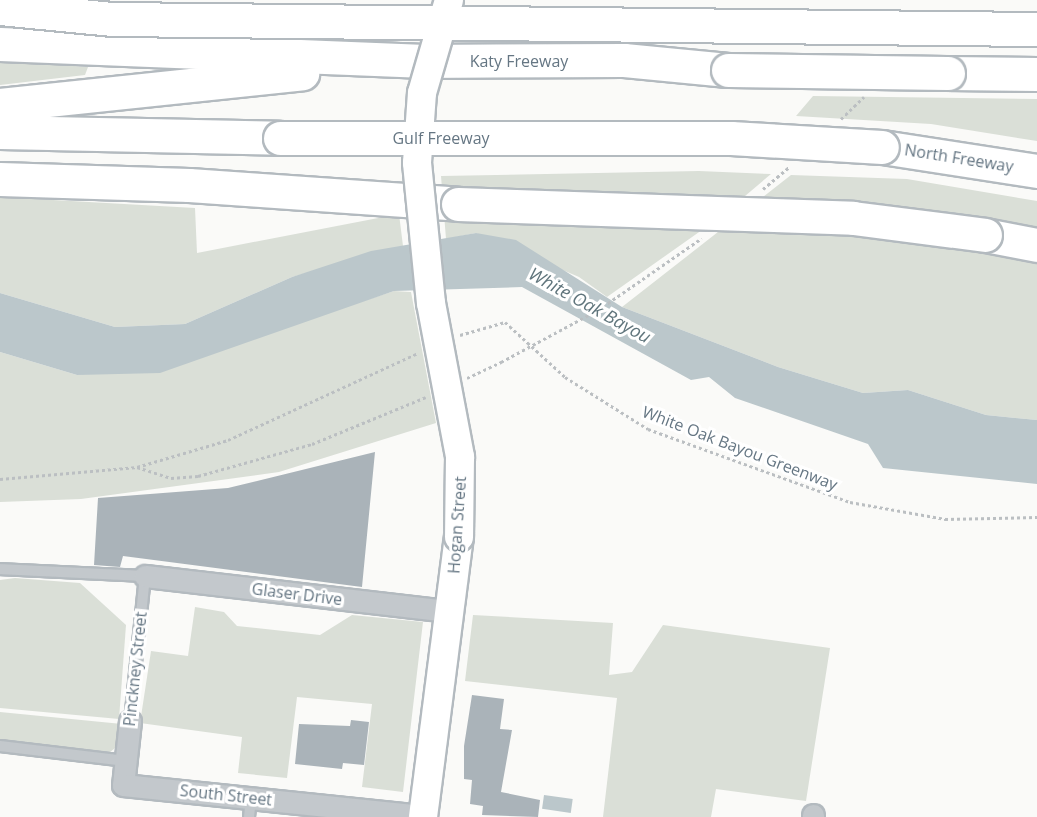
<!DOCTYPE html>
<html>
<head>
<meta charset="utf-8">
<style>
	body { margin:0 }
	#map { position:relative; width:1037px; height:817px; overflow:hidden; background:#fafaf8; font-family:"Open Sans",sans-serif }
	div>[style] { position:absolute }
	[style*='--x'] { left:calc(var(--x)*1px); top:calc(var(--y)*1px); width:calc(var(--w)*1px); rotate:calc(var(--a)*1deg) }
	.green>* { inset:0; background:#dadfd7 }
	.water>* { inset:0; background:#bbc7cb; transform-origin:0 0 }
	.building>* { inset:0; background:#aab3b9 }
	.path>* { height:3px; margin-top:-1.5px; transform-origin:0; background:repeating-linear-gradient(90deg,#bbbfc2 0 3px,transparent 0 6px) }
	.roads { filter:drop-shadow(2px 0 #b3babf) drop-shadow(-2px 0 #b3babf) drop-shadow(0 2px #b3babf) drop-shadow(0 -2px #b3babf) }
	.service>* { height:10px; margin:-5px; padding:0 5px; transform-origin:5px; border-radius:5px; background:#c3c8cc }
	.minor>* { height:21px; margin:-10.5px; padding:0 10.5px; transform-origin:10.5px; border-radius:10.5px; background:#c3c8cc }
	.secondary>* { height:28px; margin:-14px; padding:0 14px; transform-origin:14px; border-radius:14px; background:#fff }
	.motorway>* { height:33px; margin:-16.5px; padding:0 16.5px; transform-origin:16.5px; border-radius:16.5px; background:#fff }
	.path-bridge>* { height:3px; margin-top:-1.5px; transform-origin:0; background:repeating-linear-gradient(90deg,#bbbfc2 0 3px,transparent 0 6px) }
	.bridges { filter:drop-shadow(2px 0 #b3babf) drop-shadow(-2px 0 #b3babf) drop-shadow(0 2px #b3babf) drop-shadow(0 -2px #b3babf) }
	.secondary-bridge>* { height:28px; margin:-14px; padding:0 14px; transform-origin:14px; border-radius:14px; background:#fff }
	.motorway-bridge>* { height:33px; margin:-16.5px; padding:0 16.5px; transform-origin:16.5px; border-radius:16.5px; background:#fff }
	span { translate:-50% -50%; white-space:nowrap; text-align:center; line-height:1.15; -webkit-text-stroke:6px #fff; paint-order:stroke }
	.street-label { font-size:16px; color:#657683 }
	.water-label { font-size:18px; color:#60757c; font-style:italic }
</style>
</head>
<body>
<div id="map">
	<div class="green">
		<div style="clip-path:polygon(0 61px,19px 62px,88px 67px,85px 75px,0 85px)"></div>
		<div style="clip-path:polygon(813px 96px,1037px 99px,1037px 141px,931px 124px,796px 116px)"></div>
		<div style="clip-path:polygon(699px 171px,771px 174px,719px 218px,607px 297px,579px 277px,476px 233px,446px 239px,441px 176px)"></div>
		<div style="clip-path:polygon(791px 175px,907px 179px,1037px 201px,1037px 420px,986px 415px,908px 390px,863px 393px,778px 367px,622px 307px)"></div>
		<div style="clip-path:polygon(0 197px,195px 208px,197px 253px,399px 214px,403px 246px,292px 277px,185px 324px,115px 327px,0 293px)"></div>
		<div style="clip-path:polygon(394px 291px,411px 292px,436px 423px,279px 472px,81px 499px,0 502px,0 352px,77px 375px,245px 340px)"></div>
		<div style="clip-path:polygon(15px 578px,80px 583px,126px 625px,119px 719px,0 708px,0 580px)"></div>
		<div style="clip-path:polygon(195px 607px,224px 612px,237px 626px,320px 635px,352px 615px,423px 622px,403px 792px,362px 787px,372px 704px,297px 697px,287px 778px,238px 773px,242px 737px,140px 723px,151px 651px,188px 656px)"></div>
		<div style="clip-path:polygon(473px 615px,613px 623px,609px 675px,632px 672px,663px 625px,830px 648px,806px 801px,716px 789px,711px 817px,603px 817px,617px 698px,465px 681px)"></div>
		<div style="clip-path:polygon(0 712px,122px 724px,119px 745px,110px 752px,0 740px)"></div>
	</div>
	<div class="water">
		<div style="clip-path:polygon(476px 233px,516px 240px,622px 307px,778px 367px,863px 393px,908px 390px,986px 415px,1037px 420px,1037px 484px,883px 468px,868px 444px,735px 398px,709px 377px,691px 380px,522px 287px,394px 291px,160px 373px,77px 375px,0 352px,0 293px,115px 327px,185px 324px,292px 277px,371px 251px)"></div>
		<div style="left:544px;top:795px;width:29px;height:14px;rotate:8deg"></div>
	</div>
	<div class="building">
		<div style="clip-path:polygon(375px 452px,362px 587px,123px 556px,120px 567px,94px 565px,98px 498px,228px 488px)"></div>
		<div style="clip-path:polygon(472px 695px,504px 699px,500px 729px,512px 730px,501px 792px,540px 800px,538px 817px,482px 815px,483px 806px,470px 804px,472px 780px,464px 779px,464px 746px)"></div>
		<div style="clip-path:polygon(351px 720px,369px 722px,364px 765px,343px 763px,342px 769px,295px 764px,299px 724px,350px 726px)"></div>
	</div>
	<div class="path">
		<div style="--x:841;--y:119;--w:32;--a:-44"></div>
		<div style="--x:763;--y:189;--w:35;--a:-40"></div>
		<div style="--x:460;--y:335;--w:47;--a:-16.1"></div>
		<div style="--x:505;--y:322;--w:81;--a:42.5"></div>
		<div style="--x:565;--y:377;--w:98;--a:32.1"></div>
		<div style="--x:648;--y:429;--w:215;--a:19.9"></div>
		<div style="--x:850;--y:502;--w:97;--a:10.1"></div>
		<div style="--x:945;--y:519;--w:92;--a:-1.2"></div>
		<div style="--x:467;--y:378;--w:38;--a:-25"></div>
		<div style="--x:137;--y:467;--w:95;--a:-16.5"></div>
		<div style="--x:228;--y:440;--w:209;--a:-24.6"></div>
		<div style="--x:0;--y:479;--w:138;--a:-5"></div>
		<div style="--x:137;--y:467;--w:36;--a:18"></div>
		<div style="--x:171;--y:478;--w:27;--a:-4"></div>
		<div style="--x:198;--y:476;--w:118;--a:-15.7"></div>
		<div style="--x:312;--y:444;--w:123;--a:-22.4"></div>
	</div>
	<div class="roads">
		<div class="service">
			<div style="--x:0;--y:569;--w:145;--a:2.8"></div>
			<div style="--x:145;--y:576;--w:146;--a:95.9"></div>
			<div style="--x:0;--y:746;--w:127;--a:6.8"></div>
			<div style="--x:249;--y:817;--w:19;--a:-84"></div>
		</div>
		<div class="minor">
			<div style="--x:145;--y:576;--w:306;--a:6.6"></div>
			<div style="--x:130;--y:721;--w:64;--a:96.2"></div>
			<div style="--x:123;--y:785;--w:303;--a:5.9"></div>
			<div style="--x:813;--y:817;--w:2;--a:-90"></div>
		</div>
		<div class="secondary">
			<div style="--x:423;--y:817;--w:282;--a:-82.7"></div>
		</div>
		<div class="motorway">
			<div style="--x:0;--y:44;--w:419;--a:2.3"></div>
			<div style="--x:419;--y:61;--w:205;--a:-0.3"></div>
			<div style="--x:624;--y:60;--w:104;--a:5.5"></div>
			<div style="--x:948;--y:73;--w:89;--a:0.6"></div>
			<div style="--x:0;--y:105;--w:304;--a:-6"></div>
			<div style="--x:0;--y:132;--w:280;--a:1.2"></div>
			<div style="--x:882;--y:147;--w:157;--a:8.8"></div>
			<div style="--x:0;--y:179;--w:189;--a:1.8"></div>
			<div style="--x:189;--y:185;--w:270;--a:4"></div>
			<div style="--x:985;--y:235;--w:53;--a:10.9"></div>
		</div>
	</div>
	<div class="path-bridge">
		<div style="--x:501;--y:362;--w:110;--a:-28.2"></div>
		<div style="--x:598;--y:310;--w:126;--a:-34.7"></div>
	</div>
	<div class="bridges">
		<div class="secondary-bridge">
			<div style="--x:449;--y:0;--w:97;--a:106.2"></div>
			<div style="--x:422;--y:93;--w:70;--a:94.1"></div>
			<div style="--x:417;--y:163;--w:141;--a:84.3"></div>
			<div style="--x:431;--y:303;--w:157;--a:79.3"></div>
			<div style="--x:460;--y:457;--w:80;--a:90.7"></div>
		</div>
		<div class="motorway-bridge">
			<div style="--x:0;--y:8;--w:113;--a:5.6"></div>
			<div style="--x:112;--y:19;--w:925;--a:0.62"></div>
			<div style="--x:728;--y:70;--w:220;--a:0.8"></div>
			<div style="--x:280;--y:138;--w:451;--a:0"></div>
			<div style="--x:731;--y:138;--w:151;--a:3.4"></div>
			<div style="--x:458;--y:204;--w:395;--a:2"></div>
			<div style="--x:853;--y:218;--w:133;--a:7.3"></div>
		</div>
	</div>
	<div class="street-label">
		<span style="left:519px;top:61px">Katy Freeway</span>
		<span style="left:441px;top:138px">Gulf Freeway</span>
		<span style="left:959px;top:158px;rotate:9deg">North Freeway</span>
		<span style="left:740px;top:448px;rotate:21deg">White Oak Bayou Greenway</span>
		<span style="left:457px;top:525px;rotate:-86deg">Hogan Street</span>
		<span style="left:297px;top:594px;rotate:7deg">Glaser Drive</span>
		<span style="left:135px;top:669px;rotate:-84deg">Pinckney Street</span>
		<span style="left:226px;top:795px;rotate:6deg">South Street</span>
	</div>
	<div class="water-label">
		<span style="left:590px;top:305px;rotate:29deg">White Oak Bayou</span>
	</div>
</div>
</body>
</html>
